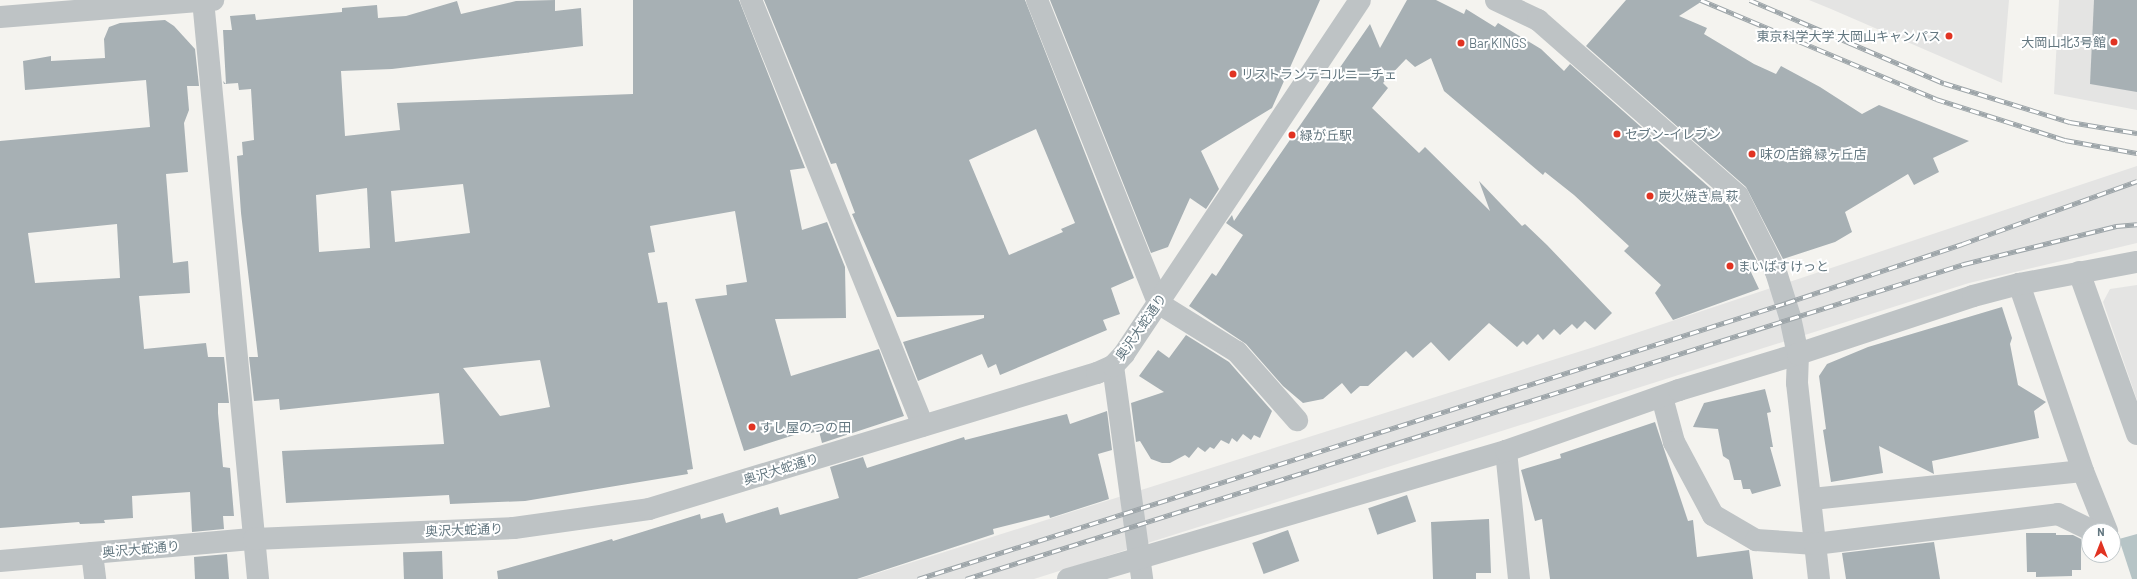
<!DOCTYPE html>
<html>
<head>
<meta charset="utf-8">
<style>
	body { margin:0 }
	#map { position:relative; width:2137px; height:579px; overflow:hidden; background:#f4f3ef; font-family:Barlow,"Noto Sans JP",sans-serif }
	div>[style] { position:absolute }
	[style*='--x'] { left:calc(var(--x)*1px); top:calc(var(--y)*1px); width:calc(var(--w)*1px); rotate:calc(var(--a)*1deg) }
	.built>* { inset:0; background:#e4e4e3 }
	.water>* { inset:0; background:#b6c4c6 }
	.building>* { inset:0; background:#a7b0b4; transform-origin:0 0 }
	.minor>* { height:22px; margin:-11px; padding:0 11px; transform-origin:11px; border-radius:11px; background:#bec3c5 }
	.tertiary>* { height:22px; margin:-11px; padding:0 11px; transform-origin:11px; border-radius:11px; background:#bec3c5 }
	.rail>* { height:4.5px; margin-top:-2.25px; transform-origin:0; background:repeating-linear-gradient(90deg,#fff 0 9px,#9da5a9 0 18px); box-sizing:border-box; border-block:1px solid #9da5a9 }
	.dots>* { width:11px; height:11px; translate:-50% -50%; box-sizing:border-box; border:2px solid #fff; border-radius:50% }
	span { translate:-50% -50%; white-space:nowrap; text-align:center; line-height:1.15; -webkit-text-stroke:4px #fff; paint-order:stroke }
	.poi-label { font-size:13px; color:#637780 }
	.right { translate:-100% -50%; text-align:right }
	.left { translate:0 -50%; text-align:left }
	.street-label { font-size:13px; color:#637780 }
	.north { position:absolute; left:2081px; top:523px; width:40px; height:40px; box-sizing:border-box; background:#fff; border:1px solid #c1c9cc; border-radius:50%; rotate:0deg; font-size:11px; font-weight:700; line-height:16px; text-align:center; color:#637780 }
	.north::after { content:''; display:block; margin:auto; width:14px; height:18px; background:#e13322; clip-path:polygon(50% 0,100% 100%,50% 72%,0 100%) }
</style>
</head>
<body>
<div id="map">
	<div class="built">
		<div style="clip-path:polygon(1809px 0,2009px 0,2002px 83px,1831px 9px)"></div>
		<div style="clip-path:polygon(2059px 0,2137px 0,2137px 110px,2054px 94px)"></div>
		<div style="clip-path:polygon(2137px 166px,2137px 243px,1969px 283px,1034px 579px,859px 579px,1594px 347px)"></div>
		<div style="clip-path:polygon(2137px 285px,2137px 400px,2103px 302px,2110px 289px)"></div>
	</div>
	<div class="water">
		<div style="clip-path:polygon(2137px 534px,2137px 579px,2132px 579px,2119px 539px)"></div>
	</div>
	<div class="building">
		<div style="clip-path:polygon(evenodd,555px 0,555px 11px,581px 8px,583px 46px,392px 69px,341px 71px,345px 136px,400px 130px,397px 103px,633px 94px,633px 0,739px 0,805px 168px,790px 170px,802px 230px,827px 222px,845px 267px,846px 318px,775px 319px,791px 376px,879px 349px,904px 416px,822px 443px,819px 431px,811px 433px,810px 430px,744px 451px,695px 299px,727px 295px,726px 285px,747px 282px,735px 211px,650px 226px,655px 252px,648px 253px,658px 303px,667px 302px,693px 469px,687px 470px,688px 474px,525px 501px,450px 504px,449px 495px,286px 503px,282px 451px,444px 444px,439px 393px,280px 410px,279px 399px,254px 401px,249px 357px,258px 357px,241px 213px,237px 156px,243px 155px,242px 142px,254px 140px,251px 89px,239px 90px,238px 83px,224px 84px,223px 81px,226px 84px,223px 30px,232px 30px,230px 16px,255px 14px,256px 20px,342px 12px,342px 8px,377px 5px,378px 18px,406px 16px,457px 1px,461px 14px,516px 1px,555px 0,463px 184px,470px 233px,395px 242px,391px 191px,463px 184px,555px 0,367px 188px,370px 248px,319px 252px,316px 195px,367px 188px,555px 0,540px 360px,550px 407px,500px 416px,463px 368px,540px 360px)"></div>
		<div style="clip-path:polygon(evenodd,764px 0,1025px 0,1134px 278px,1111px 288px,1120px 314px,1103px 320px,1107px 330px,1000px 375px,996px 364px,988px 368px,982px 354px,918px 381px,903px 342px,984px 318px,984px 315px,897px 317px,852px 214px,855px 213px,836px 163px,831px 164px,764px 0,1036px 129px,1075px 223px,1061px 229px,1063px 232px,1009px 255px,969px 160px,1036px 129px)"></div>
		<div style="clip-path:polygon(1050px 0,1320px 0,1272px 108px,1201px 151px,1219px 189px,1206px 209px,1190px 198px,1168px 247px,1151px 253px)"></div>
		<div style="clip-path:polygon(1407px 0,1436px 0,1464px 14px,1466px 9px,1495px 27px,1498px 23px,1541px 49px,1564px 71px,1570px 64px,1728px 204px,1760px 267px,1750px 270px,1759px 289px,1673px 320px,1655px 293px,1661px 285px,1624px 251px,1629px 246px,1574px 195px,1545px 172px,1543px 175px,1444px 91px,1431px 58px,1415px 67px,1406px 59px,1383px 83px,1388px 88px,1372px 108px,1419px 153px,1425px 147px,1490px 211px,1479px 181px,1522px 226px,1525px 224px,1547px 245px,1612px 313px,1595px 330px,1585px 321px,1577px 329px,1572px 324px,1560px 335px,1554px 329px,1543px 340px,1538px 334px,1527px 345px,1523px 341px,1517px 347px,1489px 323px,1449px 361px,1431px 342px,1413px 358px,1406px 351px,1368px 386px,1360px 386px,1351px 394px,1342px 383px,1323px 399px,1303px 403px,1283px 386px,1246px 344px,1189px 306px,1212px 273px,1216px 276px,1243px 235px,1226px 223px,1232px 215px,1234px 221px,1370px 24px,1380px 48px)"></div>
		<div style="clip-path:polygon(1626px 0,1704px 0,1679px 16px,1707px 28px,1704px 34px,1754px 64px,1776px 74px,1781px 66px,1820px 87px,1862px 114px,1879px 105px,1969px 141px,1933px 158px,1939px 172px,1914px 185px,1908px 174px,1845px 212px,1852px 232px,1835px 242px,1783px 259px,1746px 187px,1586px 46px)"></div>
		<div style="clip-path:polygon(2094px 0,2137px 0,2137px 92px,2090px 84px)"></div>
		<div style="clip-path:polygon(evenodd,165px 20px,174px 26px,195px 49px,199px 86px,187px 86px,189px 110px,184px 123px,188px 172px,166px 174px,173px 263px,188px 261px,190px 293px,139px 296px,144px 349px,206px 343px,208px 357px,224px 357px,229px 403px,218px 403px,218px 413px,223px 467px,230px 468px,234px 516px,223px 516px,224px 529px,192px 532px,190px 492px,132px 496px,133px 518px,104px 520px,105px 523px,80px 524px,79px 522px,0 528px,0 141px,150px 127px,146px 80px,25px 90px,23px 61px,51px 56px,51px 61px,105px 58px,104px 39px,109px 27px,120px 23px,165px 20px,117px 224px,120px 278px,35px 283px,28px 233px,117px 224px)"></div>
		<div style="clip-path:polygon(2002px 307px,2012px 338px,2010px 344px,2018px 385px,2046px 402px,2034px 411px,2039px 438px,1932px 461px,1934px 474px,1879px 446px,1883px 473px,1831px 482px,1823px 430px,1826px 429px,1819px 376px,1827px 364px,1868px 347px)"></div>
		<div style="clip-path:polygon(1186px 335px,1229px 362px,1272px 411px,1260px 438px,1254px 435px,1251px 440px,1243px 434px,1237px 442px,1232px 438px,1229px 444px,1221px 440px,1214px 449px,1210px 447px,1205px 452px,1198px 447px,1189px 458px,1185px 455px,1170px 463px,1162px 463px,1151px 459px,1140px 441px,1136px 442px,1131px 403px,1164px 392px,1139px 376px,1158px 350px,1169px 358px)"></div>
		<div style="clip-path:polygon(1765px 389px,1771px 412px,1767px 413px,1773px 447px,1770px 447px,1781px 486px,1752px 494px,1750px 489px,1743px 489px,1741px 480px,1734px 480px,1729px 460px,1723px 456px,1718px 429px,1693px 427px,1704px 403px)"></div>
		<div style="clip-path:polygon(1107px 411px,1112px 450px,1098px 454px,1109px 499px,1050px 518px,1049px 515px,993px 529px,994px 534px,857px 579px,498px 579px,497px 571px,612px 539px,613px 541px,700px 514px,701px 519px,723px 513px,726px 523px,778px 507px,780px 515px,839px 498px,830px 467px,863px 457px,867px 468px,964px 437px,965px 440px,1067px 414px,1070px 424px)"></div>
		<div style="clip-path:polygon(1655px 422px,1688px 521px,1693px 520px,1697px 557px,1749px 550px,1753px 579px,1550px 579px,1542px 519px,1535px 521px,1521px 470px,1561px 458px,1560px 454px)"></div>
		<div style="left:1407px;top:495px;width:28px;height:41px;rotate:71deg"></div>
		<div style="clip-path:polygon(1489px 519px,1491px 573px,1476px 573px,1476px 579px,1433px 579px,1431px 522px)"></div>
		<div style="left:1288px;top:530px;width:33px;height:38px;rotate:70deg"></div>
		<div style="clip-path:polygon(2026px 533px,2056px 533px,2056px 535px,2073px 535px,2081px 539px,2081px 570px,2072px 570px,2072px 576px,2036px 577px,2036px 572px,2027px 572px)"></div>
		<div style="clip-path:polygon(1934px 542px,1940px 579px,1846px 579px,1842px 553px)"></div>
		<div style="left:442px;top:551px;width:28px;height:39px;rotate:88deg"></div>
		<div style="clip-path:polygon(227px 554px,229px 579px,195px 579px,194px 557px)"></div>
	</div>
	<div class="minor">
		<div style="--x:203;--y:0;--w:582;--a:84.57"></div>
		<div style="--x:751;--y:0;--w:459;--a:68"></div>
		<div style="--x:1037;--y:0;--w:326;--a:68.2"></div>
		<div style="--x:1158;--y:303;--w:93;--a:31.8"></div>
		<div style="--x:1237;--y:352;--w:91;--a:48.6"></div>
		<div style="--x:1496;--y:0;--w:47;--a:25.5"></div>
		<div style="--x:1538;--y:20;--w:266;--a:41.3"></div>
		<div style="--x:1738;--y:196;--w:85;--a:63.4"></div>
		<div style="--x:1776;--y:272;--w:47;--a:72.7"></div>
		<div style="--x:1790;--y:317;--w:38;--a:78"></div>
		<div style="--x:1798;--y:354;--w:29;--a:92"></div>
		<div style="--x:1797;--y:383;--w:197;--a:83.6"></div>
		<div style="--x:0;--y:17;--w:214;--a:-4.6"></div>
		<div style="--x:2079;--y:272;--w:172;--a:70.3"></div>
		<div style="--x:2019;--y:284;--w:198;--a:71.1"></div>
		<div style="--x:2083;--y:471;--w:65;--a:68.2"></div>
		<div style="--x:1113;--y:366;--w:215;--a:82.2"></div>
		<div style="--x:1662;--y:397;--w:47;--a:75.1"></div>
		<div style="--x:1674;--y:442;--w:83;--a:61.9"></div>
		<div style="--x:1713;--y:515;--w:50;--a:30.2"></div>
		<div style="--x:1756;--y:540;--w:59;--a:3.9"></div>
		<div style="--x:1815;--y:544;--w:245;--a:-7"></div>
		<div style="--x:2058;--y:514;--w:39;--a:26"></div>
		<div style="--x:1506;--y:451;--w:129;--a:84.2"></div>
		<div style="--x:1812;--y:499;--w:272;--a:-5.9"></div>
		<div style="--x:92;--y:553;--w:26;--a:83"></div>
		<div style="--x:1068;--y:579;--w:456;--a:-16.3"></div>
		<div style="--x:1506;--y:451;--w:183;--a:-19.4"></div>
		<div style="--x:1679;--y:390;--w:124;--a:-16.8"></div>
	</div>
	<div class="tertiary">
		<div style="--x:1798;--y:354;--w:184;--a:-18.3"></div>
		<div style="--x:1973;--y:296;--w:48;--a:-14.6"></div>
		<div style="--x:2019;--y:284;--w:120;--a:-10.6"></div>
		<div style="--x:0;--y:561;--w:255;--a:-5"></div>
		<div style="--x:254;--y:539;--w:260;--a:-2.4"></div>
		<div style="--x:514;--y:528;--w:136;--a:-8"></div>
		<div style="--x:649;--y:509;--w:468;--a:-16.9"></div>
		<div style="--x:1097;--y:373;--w:17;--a:-24"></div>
		<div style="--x:1113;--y:366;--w:16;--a:-47"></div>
		<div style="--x:1124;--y:354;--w:425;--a:-56.3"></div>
	</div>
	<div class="rail">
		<div style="--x:1701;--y:0;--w:255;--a:22.8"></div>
		<div style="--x:1936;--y:99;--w:135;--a:17.6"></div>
		<div style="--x:2065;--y:140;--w:73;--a:10.2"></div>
		<div style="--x:1750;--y:0;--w:211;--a:23.2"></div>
		<div style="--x:1944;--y:83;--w:132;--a:17.2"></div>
		<div style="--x:2070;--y:122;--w:68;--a:9.3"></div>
		<div style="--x:918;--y:579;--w:911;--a:-17.64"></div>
		<div style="--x:1786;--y:303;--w:186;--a:-18.5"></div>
		<div style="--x:1962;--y:244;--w:186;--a:-19.8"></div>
		<div style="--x:966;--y:579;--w:1047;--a:-17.52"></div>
		<div style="--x:1964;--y:264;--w:157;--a:-14"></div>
		<div style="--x:2116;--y:226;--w:21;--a:-5"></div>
	</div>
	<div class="dots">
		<div style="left:1949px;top:36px;background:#e13322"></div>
		<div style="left:2114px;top:42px;background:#e13322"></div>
		<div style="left:1461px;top:43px;background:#e13322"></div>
		<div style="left:1233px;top:74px;background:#e13322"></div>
		<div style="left:1617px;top:134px;background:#e13322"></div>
		<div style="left:1292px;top:135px;background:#e13322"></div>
		<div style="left:1752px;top:154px;background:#e13322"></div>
		<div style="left:1650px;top:196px;background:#e13322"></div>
		<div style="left:1730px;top:266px;background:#e13322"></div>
		<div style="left:752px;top:427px;background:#e13322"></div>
	</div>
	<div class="poi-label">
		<span class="right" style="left:1941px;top:36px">東京科学大学 大岡山キャンパス</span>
		<span class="right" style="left:2106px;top:42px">大岡山北3号館</span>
		<span class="left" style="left:1469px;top:43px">Bar KINGS</span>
		<span class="left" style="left:1241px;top:74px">リストランテコルニーチェ</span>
		<span class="left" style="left:1625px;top:134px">セブン-イレブン</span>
		<span class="left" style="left:1300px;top:135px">緑が丘駅</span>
		<span class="left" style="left:1760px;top:154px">味の店錦 緑ヶ丘店</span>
		<span class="left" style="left:1658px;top:196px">炭火焼き鳥 萩</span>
		<span class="left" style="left:1738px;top:266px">まいばすけっと</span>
		<span class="left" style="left:760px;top:427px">すし屋のつの田</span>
	</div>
	<div class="street-label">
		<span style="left:1141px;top:327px;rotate:-55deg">奥沢大蛇通り</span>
		<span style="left:781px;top:469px;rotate:-17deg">奥沢大蛇通り</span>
		<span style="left:464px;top:530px;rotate:-2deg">奥沢大蛇通り</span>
		<span style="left:141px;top:549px;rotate:-5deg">奥沢大蛇通り</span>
	</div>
	<div class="north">N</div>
</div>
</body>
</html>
